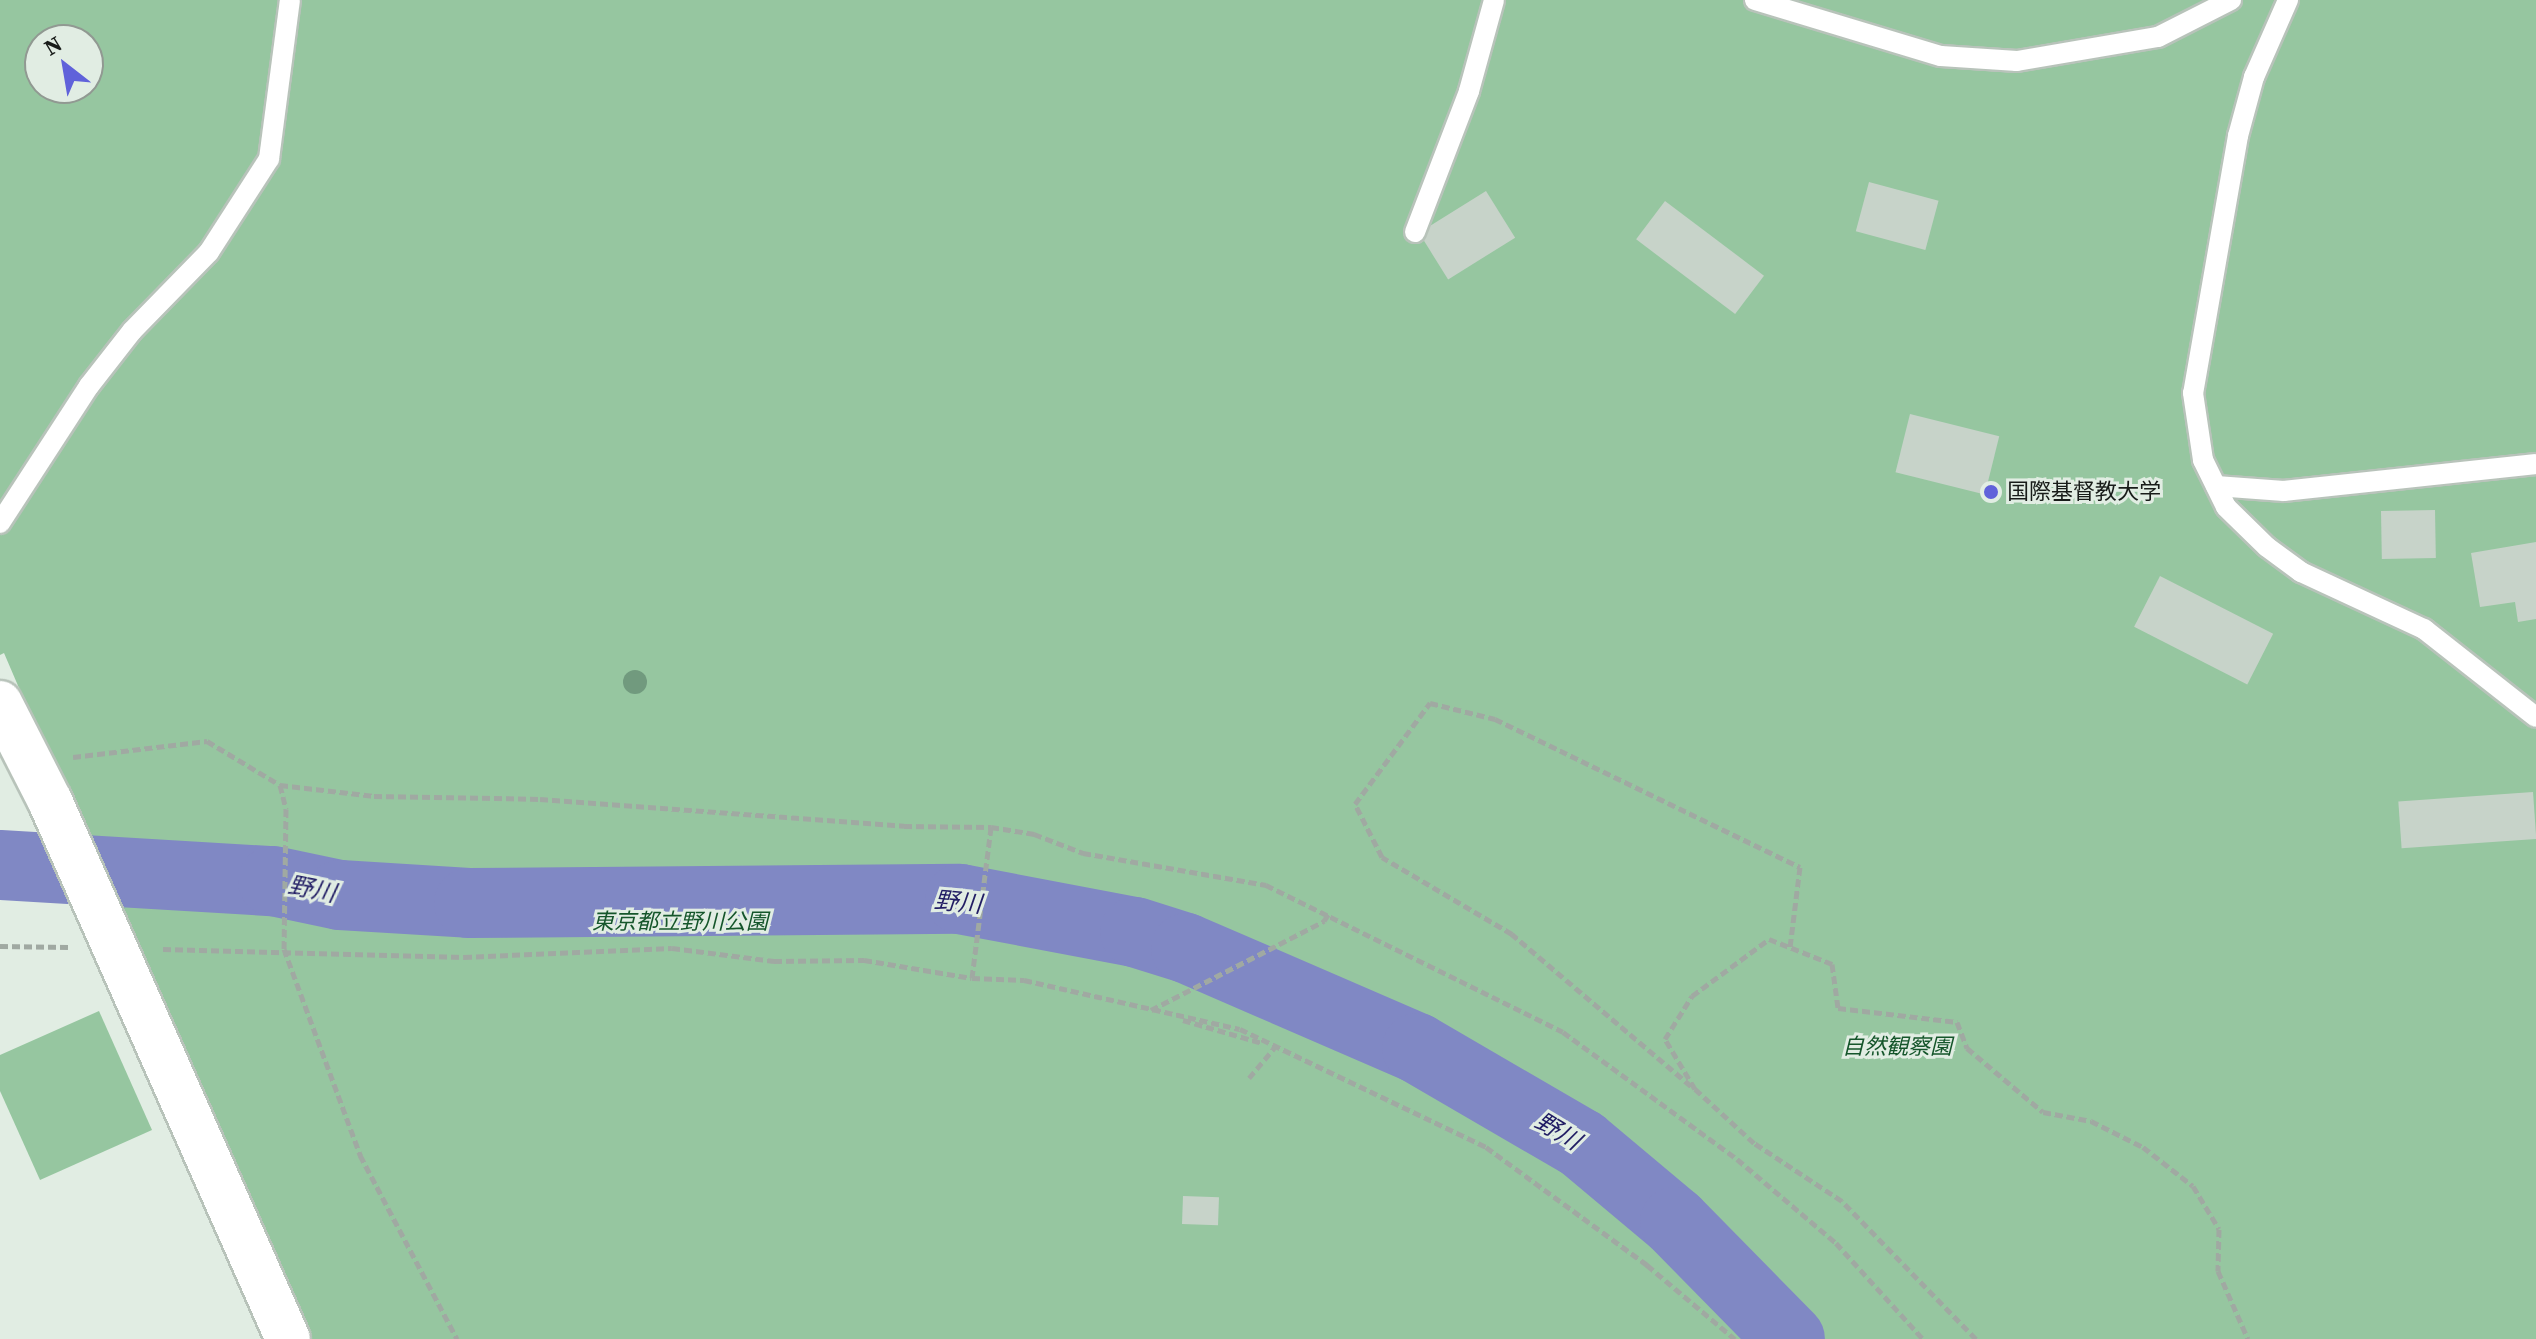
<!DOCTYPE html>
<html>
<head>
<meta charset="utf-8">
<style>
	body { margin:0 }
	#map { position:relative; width:2536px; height:1339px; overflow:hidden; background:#e1ede3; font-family:"Source Serif 4","Noto Sans JP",serif }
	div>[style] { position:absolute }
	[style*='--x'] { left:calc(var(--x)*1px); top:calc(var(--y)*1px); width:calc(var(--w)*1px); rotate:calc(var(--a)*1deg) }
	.green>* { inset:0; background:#96c6a0 }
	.river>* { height:70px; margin:-35px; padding:0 35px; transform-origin:35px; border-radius:35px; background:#8088c4 }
	.building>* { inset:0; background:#c7d3c9; transform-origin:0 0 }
	.path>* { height:5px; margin-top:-2.5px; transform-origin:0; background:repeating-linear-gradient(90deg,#a0a9a2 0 8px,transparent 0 12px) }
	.roads { filter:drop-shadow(2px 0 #b8c3ba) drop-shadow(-2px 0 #b8c3ba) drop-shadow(0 2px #b8c3ba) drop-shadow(0 -2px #b8c3ba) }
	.service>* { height:20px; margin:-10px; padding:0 10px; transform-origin:10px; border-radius:10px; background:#fff }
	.tertiary>* { height:44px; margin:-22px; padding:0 22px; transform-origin:22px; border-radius:22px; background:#fff }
	.path-bridge>* { height:5px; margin-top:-2.5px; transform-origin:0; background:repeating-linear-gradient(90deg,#a0a9a2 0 8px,transparent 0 12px) }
	.trees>* { width:24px; height:24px; margin:-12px; border-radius:50%; background:#719a7e }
	.dots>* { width:22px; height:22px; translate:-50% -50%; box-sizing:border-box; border:4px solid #e1ede3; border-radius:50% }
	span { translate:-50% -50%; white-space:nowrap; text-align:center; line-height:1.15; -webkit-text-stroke:6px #e1ede3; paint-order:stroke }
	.poi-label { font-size:22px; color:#181c19 }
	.left { translate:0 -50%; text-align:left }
	.park-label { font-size:22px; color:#15562b; font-style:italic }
	.water-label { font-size:24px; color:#211d64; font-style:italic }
	.north { position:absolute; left:24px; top:24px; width:80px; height:80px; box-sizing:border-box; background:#e1ede3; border:2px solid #919992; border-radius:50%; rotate:329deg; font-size:22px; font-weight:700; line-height:32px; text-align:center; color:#181c19 }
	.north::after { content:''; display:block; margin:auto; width:28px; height:36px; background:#6062da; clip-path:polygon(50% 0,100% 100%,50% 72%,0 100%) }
</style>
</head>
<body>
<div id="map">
	<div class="green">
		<div style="clip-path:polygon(evenodd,0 0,2536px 0,2536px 1339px,298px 1339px,4px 653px,0 655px,0 0,40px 40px,88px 40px,88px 88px,40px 88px,40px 40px)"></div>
		<div style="clip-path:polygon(99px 1011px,152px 1130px,40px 1180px,0 1091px,0 1055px)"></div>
	</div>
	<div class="river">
		<div style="--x:0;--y:865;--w:273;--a:3.4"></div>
		<div style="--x:273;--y:881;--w:68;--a:11.8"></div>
		<div style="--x:340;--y:895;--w:129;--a:3.5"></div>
		<div style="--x:469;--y:903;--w:491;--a:-0.5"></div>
		<div style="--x:960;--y:899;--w:178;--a:10.7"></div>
		<div style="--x:1135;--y:932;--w:53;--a:17.4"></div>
		<div style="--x:1186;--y:948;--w:252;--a:23.4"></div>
		<div style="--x:1417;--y:1048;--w:191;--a:30.2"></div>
		<div style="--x:1582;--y:1144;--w:121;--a:40"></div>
		<div style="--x:1675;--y:1222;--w:164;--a:45.5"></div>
	</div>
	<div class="building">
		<div style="left:1869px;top:182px;width:72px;height:51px;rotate:15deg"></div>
		<div style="left:1486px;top:191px;width:55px;height:79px;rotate:58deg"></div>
		<div style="left:1665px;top:201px;width:124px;height:48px;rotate:37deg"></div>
		<div style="left:1910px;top:414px;width:92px;height:60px;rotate:14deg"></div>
		<div style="left:2435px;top:510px;width:48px;height:54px;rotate:89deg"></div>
		<div style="clip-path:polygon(2536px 542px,2536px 619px,2518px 622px,2515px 602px,2480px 607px,2471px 553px)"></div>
		<div style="left:2160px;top:576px;width:127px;height:57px;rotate:27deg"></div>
		<div style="left:2533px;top:792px;width:47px;height:135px;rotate:86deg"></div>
		<div style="left:1183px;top:1196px;width:36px;height:28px;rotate:2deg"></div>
	</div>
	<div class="path">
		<div style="--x:73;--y:757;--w:135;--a:-6.8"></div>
		<div style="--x:207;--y:741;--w:85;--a:31.1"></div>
		<div style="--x:280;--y:785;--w:25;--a:76"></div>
		<div style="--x:286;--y:809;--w:140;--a:90.8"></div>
		<div style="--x:284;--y:949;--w:220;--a:69.7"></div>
		<div style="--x:360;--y:1155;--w:208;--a:62.2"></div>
		<div style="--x:280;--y:785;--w:95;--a:6.7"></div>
		<div style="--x:374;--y:796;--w:166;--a:1"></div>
		<div style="--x:540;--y:799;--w:365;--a:4.2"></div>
		<div style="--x:904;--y:826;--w:87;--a:0.7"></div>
		<div style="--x:991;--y:827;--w:44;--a:9.2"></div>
		<div style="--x:1034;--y:834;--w:53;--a:21.2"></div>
		<div style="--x:1083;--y:853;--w:186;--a:9.9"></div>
		<div style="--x:1266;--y:885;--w:331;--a:26.3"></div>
		<div style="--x:1563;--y:1032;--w:215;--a:36.1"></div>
		<div style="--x:1737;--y:1159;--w:130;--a:40.3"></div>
		<div style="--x:1836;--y:1243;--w:130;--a:47.8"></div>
		<div style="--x:1324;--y:921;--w:9;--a:-58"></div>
		<div style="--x:0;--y:946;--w:68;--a:0.8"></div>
		<div style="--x:163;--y:949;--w:301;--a:1.5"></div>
		<div style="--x:464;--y:957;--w:208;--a:-2.5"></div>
		<div style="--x:672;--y:948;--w:103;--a:7.3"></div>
		<div style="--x:774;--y:961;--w:90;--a:-0.6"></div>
		<div style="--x:864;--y:960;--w:109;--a:9.5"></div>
		<div style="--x:972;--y:978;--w:52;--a:2.2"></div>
		<div style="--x:1024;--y:980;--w:221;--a:12.8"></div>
		<div style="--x:1240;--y:1029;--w:273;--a:25.6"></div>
		<div style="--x:1486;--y:1147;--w:200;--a:36.2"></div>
		<div style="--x:1647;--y:1265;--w:115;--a:40.1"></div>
		<div style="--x:972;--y:978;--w:152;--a:-82.8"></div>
		<div style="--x:1183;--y:1020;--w:82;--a:16.2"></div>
		<div style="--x:1249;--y:1078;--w:40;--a:-50"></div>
		<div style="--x:1691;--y:1086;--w:235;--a:-139.7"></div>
		<div style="--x:1512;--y:934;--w:151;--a:-149.4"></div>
		<div style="--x:1382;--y:857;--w:59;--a:-117"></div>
		<div style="--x:1355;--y:804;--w:126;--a:-53.4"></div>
		<div style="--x:1430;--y:703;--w:67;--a:13.8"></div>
		<div style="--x:1495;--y:719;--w:339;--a:25.9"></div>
		<div style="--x:1800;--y:867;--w:81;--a:97.1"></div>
		<div style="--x:1976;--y:1339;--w:192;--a:-134.2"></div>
		<div style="--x:1842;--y:1201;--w:105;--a:-146.6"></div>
		<div style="--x:1754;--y:1143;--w:80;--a:-137.5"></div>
		<div style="--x:1695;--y:1089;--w:58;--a:-121"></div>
		<div style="--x:1665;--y:1039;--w:51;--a:-57.9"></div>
		<div style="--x:1692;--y:996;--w:96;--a:-36.5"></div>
		<div style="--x:1769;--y:939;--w:68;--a:21.6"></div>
		<div style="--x:1832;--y:964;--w:44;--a:82.2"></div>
		<div style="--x:1838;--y:1008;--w:120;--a:6.7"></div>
		<div style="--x:1957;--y:1022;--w:28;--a:69"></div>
		<div style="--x:1967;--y:1048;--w:99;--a:40.1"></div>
		<div style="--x:2043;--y:1112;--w:49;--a:10.6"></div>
		<div style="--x:2091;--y:1121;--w:58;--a:26.6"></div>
		<div style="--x:2143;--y:1147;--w:63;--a:38"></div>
		<div style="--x:2193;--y:1186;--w:50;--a:58.8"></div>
		<div style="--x:2219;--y:1229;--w:42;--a:91.4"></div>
		<div style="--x:2218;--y:1271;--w:74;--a:66.2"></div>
	</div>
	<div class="roads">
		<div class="service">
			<div style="--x:1755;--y:0;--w:194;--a:16.8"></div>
			<div style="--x:1941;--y:56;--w:76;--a:3.8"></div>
			<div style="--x:2017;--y:61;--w:143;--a:-9.7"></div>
			<div style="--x:2158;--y:37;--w:82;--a:-26.9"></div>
			<div style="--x:2288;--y:0;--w:84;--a:113.8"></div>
			<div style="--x:2254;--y:77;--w:61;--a:105.2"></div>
			<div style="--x:2238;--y:136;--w:261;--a:99.9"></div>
			<div style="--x:2193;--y:393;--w:68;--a:81.5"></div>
			<div style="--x:2203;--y:460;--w:52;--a:63.9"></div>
			<div style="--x:2226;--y:507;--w:57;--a:44.3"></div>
			<div style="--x:2267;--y:547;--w:42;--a:36.3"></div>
			<div style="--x:2301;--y:572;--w:136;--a:24.9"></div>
			<div style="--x:2424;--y:629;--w:142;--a:38.2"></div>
			<div style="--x:1415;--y:232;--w:151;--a:-69"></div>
			<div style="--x:1469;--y:91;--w:94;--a:-74.6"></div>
			<div style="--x:2216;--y:486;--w:68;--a:4.2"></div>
			<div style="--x:2284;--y:491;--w:253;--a:-6.1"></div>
			<div style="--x:0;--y:523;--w:163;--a:-57"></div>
			<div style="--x:89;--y:386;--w:70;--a:-52"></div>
			<div style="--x:132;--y:331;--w:110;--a:-45.7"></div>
			<div style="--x:209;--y:252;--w:111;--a:-57.2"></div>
			<div style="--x:269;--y:159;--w:160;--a:-82.5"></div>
		</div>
		<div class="tertiary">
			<div style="--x:0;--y:703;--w:110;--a:63"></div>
			<div style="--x:50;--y:801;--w:588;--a:66.14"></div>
		</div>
	</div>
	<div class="path-bridge">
		<div style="--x:1151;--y:1010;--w:195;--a:-27.2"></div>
	</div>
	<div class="trees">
		<div style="left:635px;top:682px"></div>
	</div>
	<div class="dots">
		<div style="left:1991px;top:492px;background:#6062da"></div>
	</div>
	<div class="poi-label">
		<span class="left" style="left:2007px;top:492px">国際基督教大学</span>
	</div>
	<div class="park-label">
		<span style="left:680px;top:922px">東京都立野川公園</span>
		<span style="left:1897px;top:1047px">自然観察園</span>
	</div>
	<div class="water-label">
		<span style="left:312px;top:889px;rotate:11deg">野川</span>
		<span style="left:958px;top:902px;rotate:5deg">野川</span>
		<span style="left:1558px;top:1131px;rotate:31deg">野川</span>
	</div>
	<div class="north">N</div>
</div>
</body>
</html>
